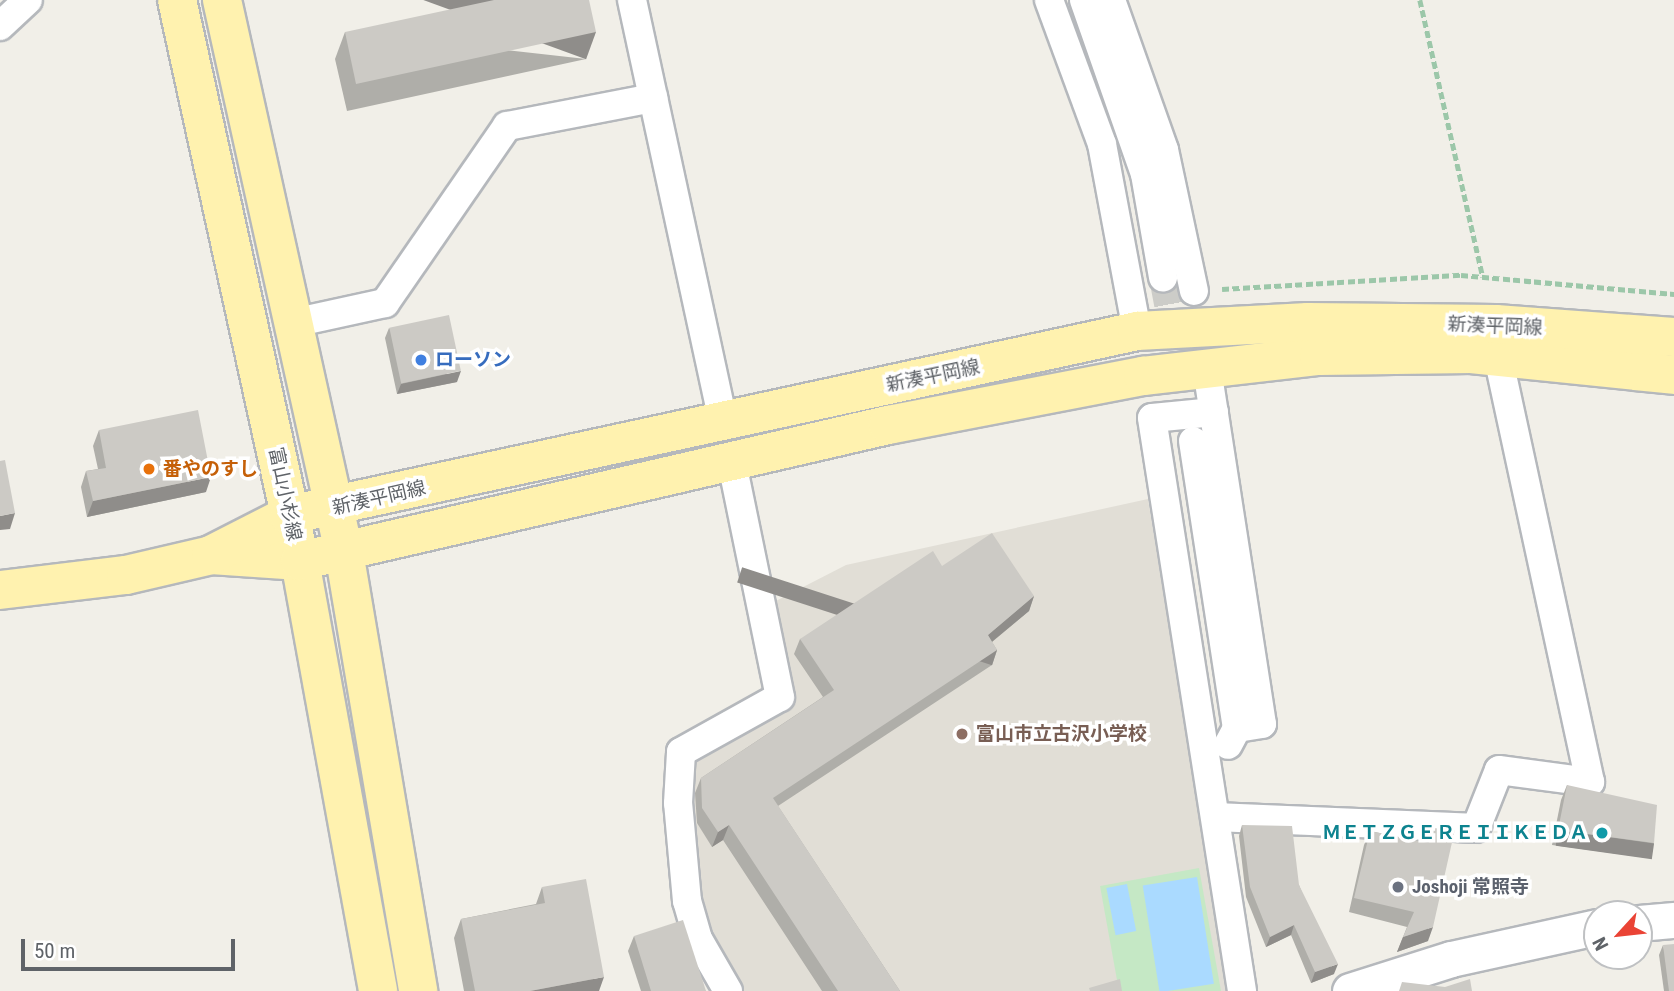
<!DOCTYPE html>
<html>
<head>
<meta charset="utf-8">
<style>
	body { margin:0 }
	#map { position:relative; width:1674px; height:991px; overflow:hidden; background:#f1efe8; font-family:"Roboto Condensed","Noto Sans JP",sans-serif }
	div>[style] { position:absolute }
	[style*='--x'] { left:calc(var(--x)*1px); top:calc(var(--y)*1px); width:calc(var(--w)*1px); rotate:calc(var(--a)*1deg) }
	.education>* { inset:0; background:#e1ded6 }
	.green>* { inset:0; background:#c5e8c5 }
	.water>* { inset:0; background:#aadaff; transform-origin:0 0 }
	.minor-tunnel>* { height:28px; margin-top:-14px; transform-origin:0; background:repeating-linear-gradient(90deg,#ccccc8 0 28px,transparent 0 42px) }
	.path>* { height:4.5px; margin-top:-2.25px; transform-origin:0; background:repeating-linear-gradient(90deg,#9cc7a9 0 7px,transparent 0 10.5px) }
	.roads { filter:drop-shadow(2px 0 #b5b8bc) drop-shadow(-2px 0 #b5b8bc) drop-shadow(0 2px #b5b8bc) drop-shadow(0 -2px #b5b8bc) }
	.minor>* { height:28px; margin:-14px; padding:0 14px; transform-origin:14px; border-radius:14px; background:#fff }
	.tertiary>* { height:35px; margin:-17.5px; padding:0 17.5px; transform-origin:17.5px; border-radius:17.5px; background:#fff }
	.primary>* { height:38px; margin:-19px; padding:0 19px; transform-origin:19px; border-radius:19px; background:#fff2af }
	.wall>* { inset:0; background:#afaea9 }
	.shaded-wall>* { inset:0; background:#8f8d8a; transform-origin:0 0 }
	.building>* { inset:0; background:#cccac5; transform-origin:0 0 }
	.dots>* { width:19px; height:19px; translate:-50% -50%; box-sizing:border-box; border:4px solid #fff; border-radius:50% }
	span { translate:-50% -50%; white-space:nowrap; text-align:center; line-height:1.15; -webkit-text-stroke:7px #fff; paint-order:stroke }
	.street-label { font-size:19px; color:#5f6368 }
	.shop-label { font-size:19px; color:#366cbe; font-weight:700 }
	.left { translate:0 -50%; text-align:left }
	.food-label { font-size:19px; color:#c56008; font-weight:700 }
	.education-label { font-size:19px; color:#785e54; font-weight:700 }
	.culture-label { font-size:19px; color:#0d838f; font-weight:700 }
	.right { translate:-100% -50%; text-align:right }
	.worship-label { font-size:19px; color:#5b616d; font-weight:700 }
	.north { position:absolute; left:1583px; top:900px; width:70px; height:70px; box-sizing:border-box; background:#fff; border:2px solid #bfc1c3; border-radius:50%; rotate:243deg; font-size:19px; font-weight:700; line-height:28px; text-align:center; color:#5f6368 }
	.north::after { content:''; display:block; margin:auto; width:24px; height:32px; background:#ea4335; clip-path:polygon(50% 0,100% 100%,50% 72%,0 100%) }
	.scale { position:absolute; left:21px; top:939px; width:214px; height:32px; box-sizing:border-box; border:4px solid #5f6368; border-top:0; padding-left:9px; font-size:21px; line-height:24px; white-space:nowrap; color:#5f6368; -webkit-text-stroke:5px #fff; paint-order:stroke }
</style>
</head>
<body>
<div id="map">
	<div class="education">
		<div style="clip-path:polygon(1148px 499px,1228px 991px,737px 991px,693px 914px,686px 763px,790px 704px,772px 603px,846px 565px)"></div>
	</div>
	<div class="green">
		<div style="clip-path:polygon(1199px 868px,1221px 991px,1119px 991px,1100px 886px)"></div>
	</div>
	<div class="water">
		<div style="left:1197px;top:877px;width:108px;height:55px;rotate:81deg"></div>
		<div style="left:1127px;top:884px;width:48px;height:21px;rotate:79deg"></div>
	</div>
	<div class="minor-tunnel">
		<div style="--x:1163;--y:277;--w:164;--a:79.4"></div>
	</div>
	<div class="path">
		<div style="--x:1420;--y:0;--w:284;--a:77.2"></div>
		<div style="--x:1222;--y:289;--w:239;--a:-3.4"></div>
		<div style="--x:1461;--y:275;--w:214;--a:5.1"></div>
	</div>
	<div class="roads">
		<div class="minor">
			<div style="--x:632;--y:0;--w:431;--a:77.8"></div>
			<div style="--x:1049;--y:0;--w:153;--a:69.8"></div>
			<div style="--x:1102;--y:144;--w:190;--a:79.4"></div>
			<div style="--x:1084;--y:0;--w:184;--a:70.7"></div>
			<div style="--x:1145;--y:174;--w:105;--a:80.1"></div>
			<div style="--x:1111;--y:0;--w:159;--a:70.5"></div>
			<div style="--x:1164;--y:150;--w:144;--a:78"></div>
			<div style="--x:0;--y:26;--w:38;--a:-43"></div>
			<div style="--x:293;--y:323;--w:94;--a:-12.3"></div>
			<div style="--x:385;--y:303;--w:215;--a:-55.4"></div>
			<div style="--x:507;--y:126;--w:149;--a:-10.9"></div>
			<div style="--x:1207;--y:369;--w:359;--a:81.2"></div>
			<div style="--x:1262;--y:724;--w:25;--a:171"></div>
			<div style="--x:1214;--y:412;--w:62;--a:174.5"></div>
			<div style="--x:1152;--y:418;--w:580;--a:81.07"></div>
			<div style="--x:1193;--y:441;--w:290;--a:81.3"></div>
			<div style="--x:1237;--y:728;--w:19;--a:118"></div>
			<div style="--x:1217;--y:817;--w:259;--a:2.4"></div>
			<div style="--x:1476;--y:828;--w:62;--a:-68.4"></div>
			<div style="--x:1499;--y:770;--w:92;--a:7.5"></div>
			<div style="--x:1590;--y:782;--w:435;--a:-102.2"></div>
			<div style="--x:728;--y:991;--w:60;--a:-120"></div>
			<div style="--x:698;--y:939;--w:40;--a:-106"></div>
			<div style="--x:687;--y:901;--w:98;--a:-95.2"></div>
			<div style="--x:678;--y:803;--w:51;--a:-86.6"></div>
			<div style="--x:681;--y:752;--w:113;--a:-29.1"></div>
			<div style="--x:780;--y:697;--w:239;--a:-101.6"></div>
		</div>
		<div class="tertiary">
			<div style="--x:1639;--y:923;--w:35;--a:-5"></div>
			<div style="--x:1350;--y:991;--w:106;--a:-17.6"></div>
			<div style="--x:1451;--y:959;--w:149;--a:-12.4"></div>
		</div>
		<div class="primary">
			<div style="--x:177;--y:0;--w:574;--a:77.63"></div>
			<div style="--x:300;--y:561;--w:437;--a:79.7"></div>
			<div style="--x:222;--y:0;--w:565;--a:77.54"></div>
			<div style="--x:344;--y:552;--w:445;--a:80.4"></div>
			<div style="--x:211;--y:555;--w:89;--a:3.9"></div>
			<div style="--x:300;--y:561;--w:604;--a:-13.02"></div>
			<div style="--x:888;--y:425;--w:260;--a:-10.9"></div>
			<div style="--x:1143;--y:376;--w:177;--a:-6.5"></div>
			<div style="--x:1319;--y:356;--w:152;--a:-0.8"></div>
			<div style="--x:1471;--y:354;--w:204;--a:5.9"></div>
			<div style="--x:0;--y:590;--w:127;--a:-6.8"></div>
			<div style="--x:126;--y:575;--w:87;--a:-13.2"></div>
			<div style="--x:211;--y:555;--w:88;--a:-27.1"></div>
			<div style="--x:289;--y:515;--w:868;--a:-12.24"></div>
			<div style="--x:1137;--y:331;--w:171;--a:-3"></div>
			<div style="--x:1308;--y:322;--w:188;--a:0.6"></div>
			<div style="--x:1496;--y:324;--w:178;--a:4.2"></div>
		</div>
	</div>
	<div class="wall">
		<div style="clip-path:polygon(345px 32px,586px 59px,347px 111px,335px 59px)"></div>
		<div style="clip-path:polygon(389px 328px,457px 382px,397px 394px,385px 338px)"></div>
		<div style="clip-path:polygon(99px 430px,206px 492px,87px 517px,81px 487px,86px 471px,98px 469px,93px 446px)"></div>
		<div style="clip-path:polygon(1034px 596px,1029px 611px,992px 642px,997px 650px,992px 665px,778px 806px,900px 991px,822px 991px,723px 840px,712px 847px,697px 823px,695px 793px,701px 778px,823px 697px,794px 654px,800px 639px)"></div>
		<div style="clip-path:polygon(1567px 785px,1654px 843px,1648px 858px,1552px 845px,1561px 800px)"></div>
		<div style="clip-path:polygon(1242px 825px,1299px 885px,1334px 974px,1311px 983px,1291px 935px,1266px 947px,1246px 897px,1239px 836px)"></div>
		<div style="clip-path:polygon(1429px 828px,1428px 941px,1397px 952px,1407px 927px,1349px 912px,1364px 845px,1370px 831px,1423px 842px)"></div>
		<div style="clip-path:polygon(542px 887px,599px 991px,464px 991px,454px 938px,461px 919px,536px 904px)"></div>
		<div style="clip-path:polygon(634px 936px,706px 991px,641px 991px,628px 951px)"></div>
		<div style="clip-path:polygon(1663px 945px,1674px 991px,1664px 991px,1659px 955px)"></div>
	</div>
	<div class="shaded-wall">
		<div style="left:596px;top:32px;width:29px;height:246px;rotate:110deg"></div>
		<div style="clip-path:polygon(461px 371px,457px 382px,397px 394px,401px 384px)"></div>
		<div style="clip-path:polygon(211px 477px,206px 492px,87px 517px,93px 501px)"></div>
		<div style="clip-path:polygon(15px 513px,10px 529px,0 530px,0 516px)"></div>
		<div style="clip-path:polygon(1034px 596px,1029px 611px,982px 650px,988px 635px)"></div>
		<div style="left:997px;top:650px;width:16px;height:268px;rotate:108deg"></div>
		<div style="clip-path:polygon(729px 825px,723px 840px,712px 847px,718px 832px)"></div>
		<div style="left:1558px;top:830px;width:97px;height:16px;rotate:8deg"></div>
		<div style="clip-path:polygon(1294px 925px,1291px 935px,1266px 947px,1270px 937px)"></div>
		<div style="clip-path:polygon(1433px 927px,1428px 941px,1397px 952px,1403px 937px)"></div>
		<div style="clip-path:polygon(1338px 964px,1334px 974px,1311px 983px,1315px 972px)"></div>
		<div style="clip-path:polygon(604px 977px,599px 991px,530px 991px)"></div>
	</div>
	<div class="building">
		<div style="clip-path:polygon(494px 0,589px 0,596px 32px,356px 84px,345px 32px)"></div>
		<div style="left:449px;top:315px;width:57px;height:61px;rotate:78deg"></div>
		<div style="clip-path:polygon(198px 410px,211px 477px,93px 501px,86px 471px,106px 468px,99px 430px)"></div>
		<div style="clip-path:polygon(5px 460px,15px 513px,0 516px,0 461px)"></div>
		<div style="clip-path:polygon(992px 533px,1034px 596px,988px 635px,997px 650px,773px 798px,900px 991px,838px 991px,729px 825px,718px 832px,702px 808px,701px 778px,834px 690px,800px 639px,933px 551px,942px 566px)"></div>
		<div style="clip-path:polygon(1567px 785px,1657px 805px,1654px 843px,1558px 830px)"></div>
		<div style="clip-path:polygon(1242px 825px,1292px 826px,1299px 885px,1338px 964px,1315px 972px,1294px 925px,1270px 937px,1250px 887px)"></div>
		<div style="clip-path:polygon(1429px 828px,1455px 829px,1433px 927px,1403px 937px,1414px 912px,1354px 898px,1370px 831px,1429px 843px)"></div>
		<div style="clip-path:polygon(586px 879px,604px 977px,530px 991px,475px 991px,461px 919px,545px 903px,542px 887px)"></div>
		<div style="clip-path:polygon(683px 920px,706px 991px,651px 991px,634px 936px)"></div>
		<div style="clip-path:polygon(1674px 944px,1674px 991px,1669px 991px,1663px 945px)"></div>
		<div style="clip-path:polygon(1120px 979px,1122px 991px,1090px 991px,1089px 988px)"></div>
		<div style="clip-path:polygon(1470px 979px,1472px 991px,1399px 991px,1402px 982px,1445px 987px)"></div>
	</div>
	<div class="dots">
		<div style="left:421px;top:360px;background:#3f7fe0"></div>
		<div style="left:149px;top:469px;background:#e8710a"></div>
		<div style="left:962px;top:734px;background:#8d6e63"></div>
		<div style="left:1602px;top:833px;background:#0f9aa8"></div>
		<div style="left:1398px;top:887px;background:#6b7280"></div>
	</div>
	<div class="street-label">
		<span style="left:1495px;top:326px;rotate:2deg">新湊平岡線</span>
		<span style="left:933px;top:376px;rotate:-12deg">新湊平岡線</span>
		<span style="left:285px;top:494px;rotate:78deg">富山小杉線</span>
		<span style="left:379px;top:498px;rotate:-13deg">新湊平岡線</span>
	</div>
	<div class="shop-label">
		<span class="left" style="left:435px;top:360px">ローソン</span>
	</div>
	<div class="food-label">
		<span class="left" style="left:163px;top:469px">番やのすし</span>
	</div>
	<div class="education-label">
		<span class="left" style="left:976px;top:734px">富山市立古沢小学校</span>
	</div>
	<div class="culture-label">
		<span class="right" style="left:1588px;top:833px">ＭＥＴＺＧＥＲＥＩＩＫＥＤＡ</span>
	</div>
	<div class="worship-label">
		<span class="left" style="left:1412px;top:887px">Joshoji 常照寺</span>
	</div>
	<div class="north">N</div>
	<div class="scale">50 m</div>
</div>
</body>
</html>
